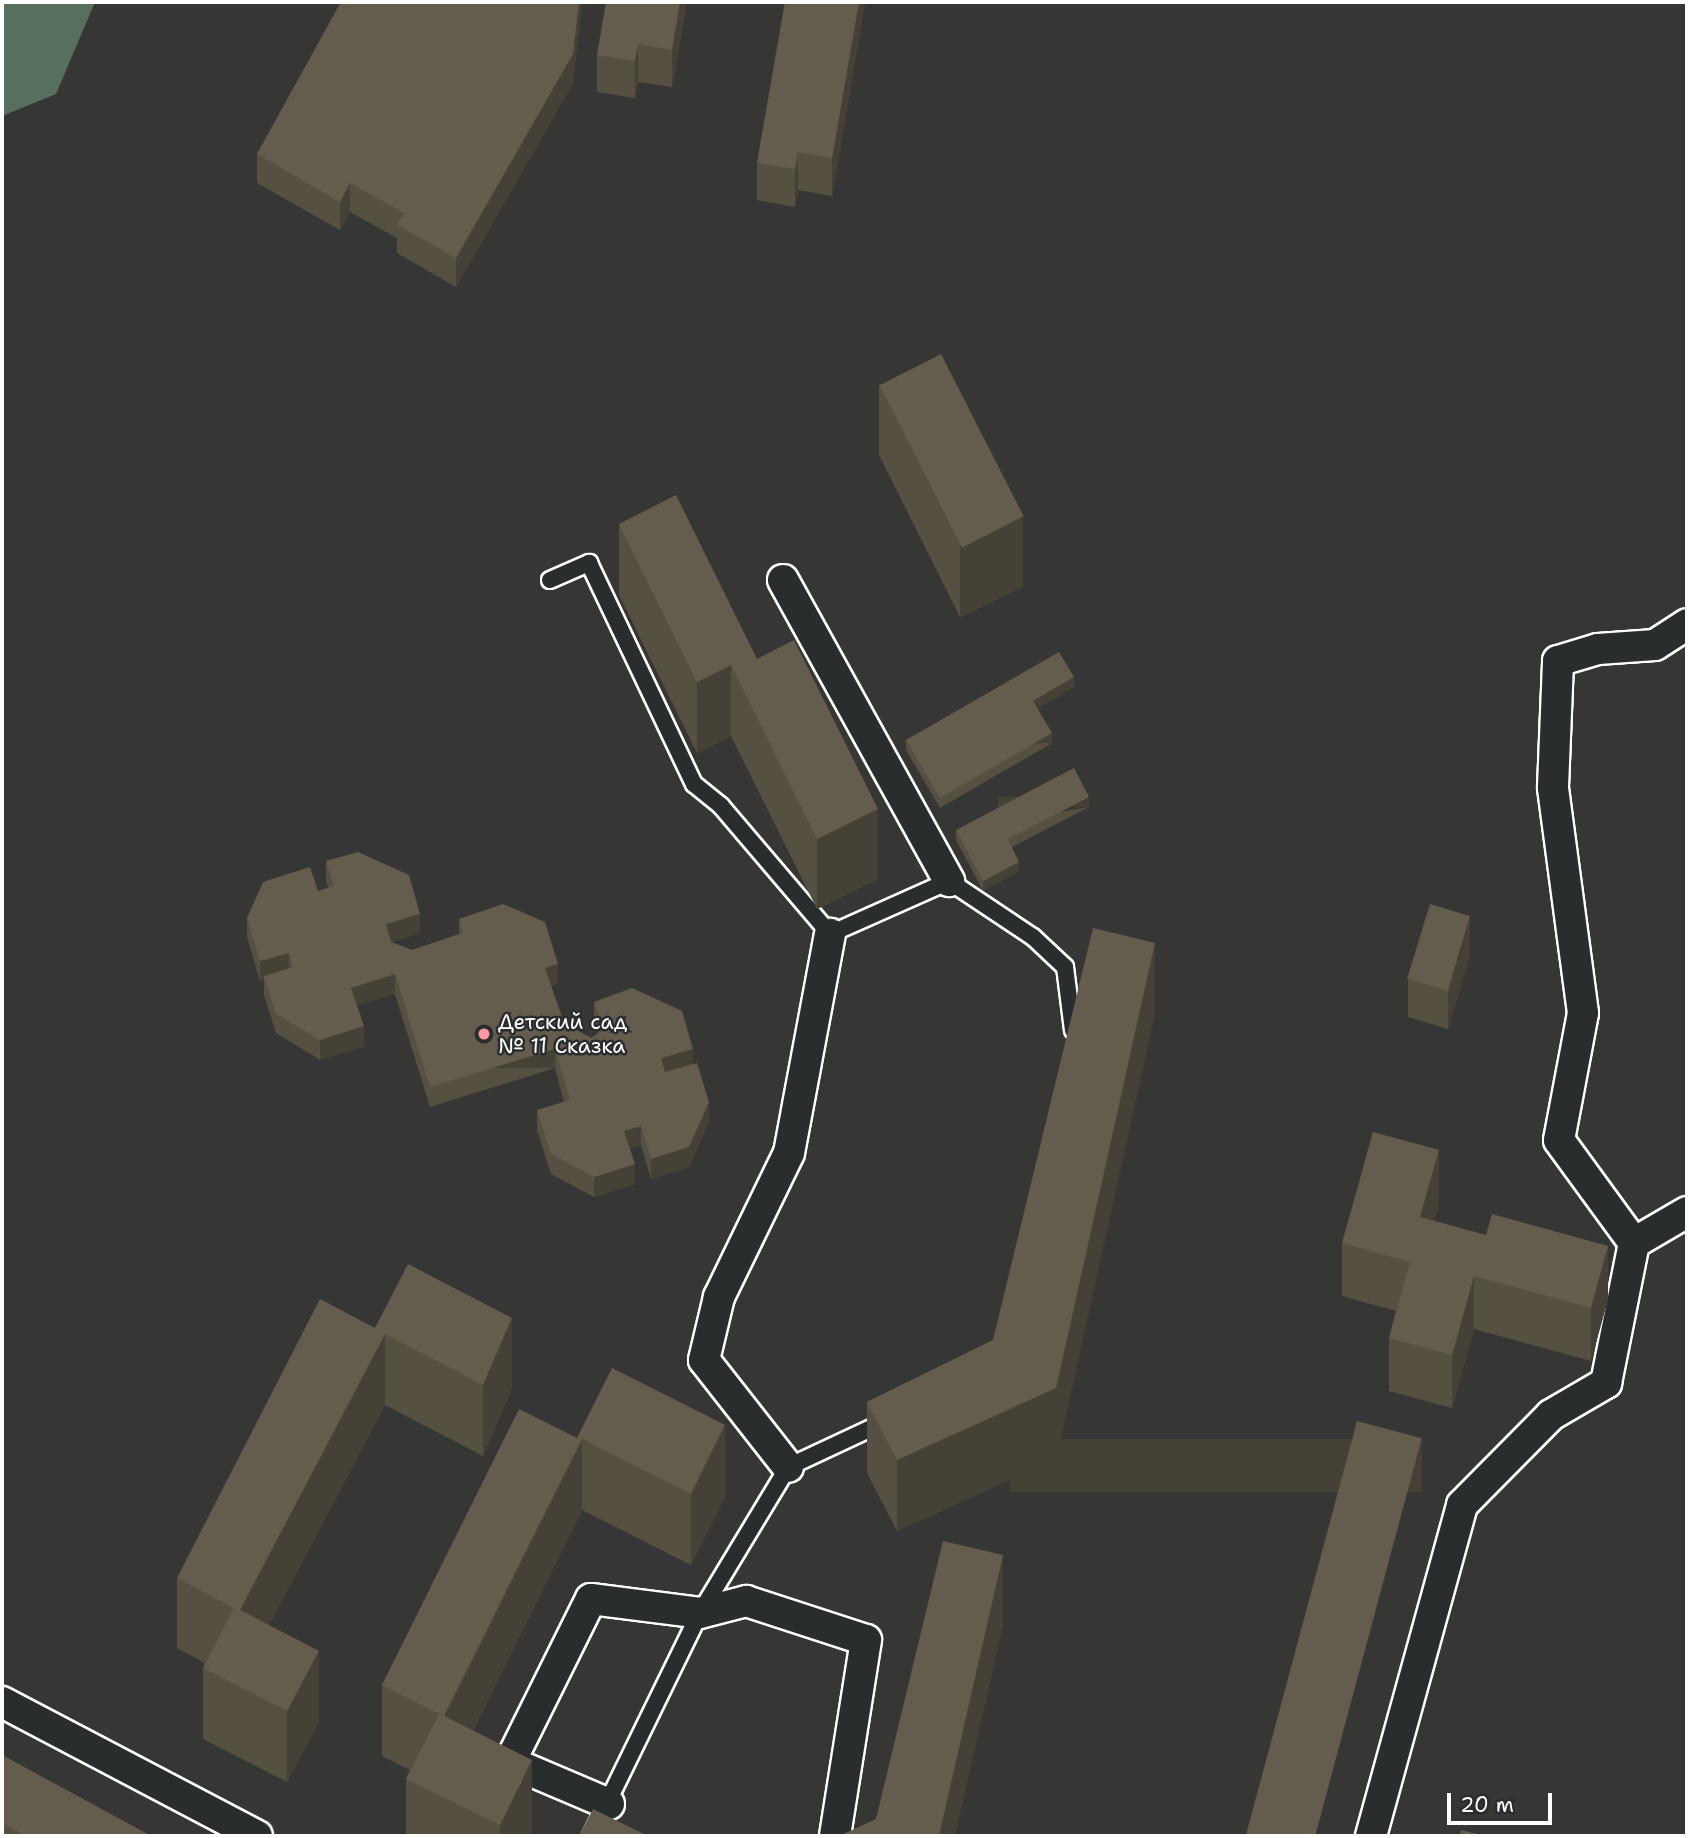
<!DOCTYPE html>
<html>
<head>
<meta charset="utf-8">
<style>
	body { margin:0 }
	#map { position:relative; width:1689px; height:1838px; overflow:hidden; background:#363734; font-family:"Shantell Sans",sans-serif }
	div>[style] { position:absolute }
	[style*='--x'] { left:calc(var(--x)*1px); top:calc(var(--y)*1px); width:calc(var(--w)*1px); rotate:calc(var(--a)*1deg) }
	.green>* { inset:0; background:#57705d }
	.roads { filter:drop-shadow(2px 0 #fff) drop-shadow(-2px 0 #fff) drop-shadow(0 2px #fff) drop-shadow(0 -2px #fff) }
	.lane>* { height:16px; margin:-8px; padding:0 8px; transform-origin:8px; border-radius:8px; background:#2a2d2e }
	.street>* { height:30px; margin:-15px; padding:0 15px; transform-origin:15px; border-radius:15px; background:#2a2d2e }
	.wall>* { inset:0; background:#565042 }
	.shaded-wall>* { inset:0; background:#464136; transform-origin:0 0 }
	.building>* { inset:0; background:#645d4d; transform-origin:0 0 }
	.dots>* { width:19px; height:19px; translate:-50% -50%; box-sizing:border-box; border:4px solid #2a2d2e; border-radius:50% }
	span { translate:-50% -50%; white-space:nowrap; text-align:center; line-height:1.15; -webkit-text-stroke:5px #2a2d2e; paint-order:stroke }
	.poi-label { font-size:21px; color:#fff }
	.left { translate:0 -50%; text-align:left }
	.frame { position:absolute; inset:0; border:4px solid #fff; pointer-events:none }
	.scale { position:absolute; left:1447px; top:1793px; width:105px; height:32px; box-sizing:border-box; border:4px solid #fff; border-top:0; padding-left:9px; font-size:21px; line-height:24px; white-space:nowrap; color:#fff; -webkit-text-stroke:5px #2a2d2e; paint-order:stroke }
</style>
</head>
<body>
<div id="map">
	<div class="green">
		<div style="clip-path:polygon(2px 2px,95px 2px,56px 94px,2px 116px)"></div>
	</div>
	<div class="roads">
		<div class="lane">
			<div style="--x:550;--y:580;--w:43;--a:-23.6"></div>
			<div style="--x:589;--y:563;--w:245;--a:64.6"></div>
			<div style="--x:694;--y:784;--w:35;--a:39"></div>
			<div style="--x:721;--y:806;--w:168;--a:49.6"></div>
			<div style="--x:830;--y:934;--w:130;--a:-24"></div>
			<div style="--x:949;--y:881;--w:101;--a:33.7"></div>
			<div style="--x:1033;--y:937;--w:44;--a:43.2"></div>
			<div style="--x:1065;--y:967;--w:64;--a:82.8"></div>
			<div style="--x:591;--y:1836;--w:248;--a:-64"></div>
			<div style="--x:700;--y:1613;--w:170;--a:-58.9"></div>
			<div style="--x:788;--y:1467;--w:108;--a:-25.1"></div>
		</div>
		<div class="street">
			<div style="--x:783;--y:580;--w:344;--a:61.1"></div>
			<div style="--x:1634;--y:1243;--w:61;--a:-30.3"></div>
			<div style="--x:788;--y:1467;--w:136;--a:-128.1"></div>
			<div style="--x:704;--y:1360;--w:65;--a:-76.6"></div>
			<div style="--x:719;--y:1297;--w:160;--a:-64.1"></div>
			<div style="--x:789;--y:1153;--w:223;--a:-79.4"></div>
			<div style="--x:2;--y:1702;--w:288;--a:27.7"></div>
			<div style="--x:609;--y:1804;--w:108;--a:-157"></div>
			<div style="--x:510;--y:1762;--w:182;--a:-63.6"></div>
			<div style="--x:591;--y:1599;--w:110;--a:7.3"></div>
			<div style="--x:700;--y:1613;--w:48;--a:-14.6"></div>
			<div style="--x:746;--y:1601;--w:126;--a:18"></div>
			<div style="--x:866;--y:1640;--w:198;--a:99"></div>
			<div style="--x:1371;--y:1836;--w:343;--a:-74.6"></div>
			<div style="--x:1462;--y:1505;--w:127;--a:-45.3"></div>
			<div style="--x:1551;--y:1415;--w:64;--a:-30.2"></div>
			<div style="--x:1606;--y:1383;--w:143;--a:-78.7"></div>
			<div style="--x:1634;--y:1243;--w:127;--a:-126.1"></div>
			<div style="--x:1559;--y:1140;--w:129;--a:-79.3"></div>
			<div style="--x:1583;--y:1013;--w:228;--a:-97.6"></div>
			<div style="--x:1553;--y:787;--w:126;--a:-87.7"></div>
			<div style="--x:1558;--y:661;--w:42;--a:-16.7"></div>
			<div style="--x:1598;--y:649;--w:57;--a:-4"></div>
			<div style="--x:1655;--y:645;--w:38;--a:-33"></div>
		</div>
	</div>
	<div class="wall">
		<div style="clip-path:polygon(341px 2px,582px 2px,573px 83px,456px 287px,397px 253px,397px 238px,350px 212px,340px 230px,257px 183px,257px 154px)"></div>
		<div style="clip-path:polygon(687px 2px,672px 87px,638px 82px,635px 98px,597px 92px,597px 55px)"></div>
		<div style="clip-path:polygon(785px 2px,865px 2px,832px 196px,798px 190px,795px 207px,757px 200px,757px 163px)"></div>
		<div style="clip-path:polygon(879px 384px,1023px 587px,960px 617px,879px 455px)"></div>
		<div style="clip-path:polygon(619px 524px,757px 659px,878px 879px,817px 909px,731px 736px,697px 753px,619px 595px)"></div>
		<div style="clip-path:polygon(1074px 687px,1038px 708px,1052px 743px,940px 808px,906px 750px,906px 740px)"></div>
		<div style="clip-path:polygon(1089px 807px,1012px 847px,1019px 871px,983px 891px,956px 840px,956px 830px)"></div>
		<div style="clip-path:polygon(326px 861px,420px 933px,391px 942px,412px 950px,459px 934px,459px 919px,558px 983px,551px 986px,564px 1023px,591px 1038px,598px 1034px,594px 1022px,594px 1002px,693px 1064px,709px 1121px,689px 1167px,651px 1179px,641px 1145px,630px 1148px,635px 1184px,594px 1197px,551px 1174px,537px 1130px,537px 1110px,564px 1102px,555px 1068px,430px 1107px,395px 994px,357px 1005px,364px 1046px,320px 1060px,276px 1033px,264px 995px,264px 980px,260px 981px,247px 937px,247px 918px,328px 888px,326px 881px)"></div>
		<div style="clip-path:polygon(1470px 954px,1448px 1029px,1408px 1017px,1408px 979px)"></div>
		<div style="clip-path:polygon(1155px 1013px,1056px 1459px,897px 1531px,867px 1473px,867px 1402px,993px 1340px)"></div>
		<div style="clip-path:polygon(1439px 1203px,1434px 1221px,1608px 1299px,1591px 1361px,1474px 1329px,1452px 1408px,1389px 1391px,1389px 1338px,1396px 1311px,1342px 1296px,1342px 1243px)"></div>
		<div style="clip-path:polygon(375px 1328px,512px 1388px,483px 1456px,385px 1405px,269px 1625px,319px 1722px,287px 1782px,203px 1739px,203px 1668px,205px 1663px,177px 1648px,177px 1578px)"></div>
		<div style="clip-path:polygon(577px 1438px,725px 1496px,691px 1565px,582px 1510px,473px 1730px,532px 1831px,530px 1836px,406px 1836px,406px 1779px,410px 1770px,382px 1756px,382px 1685px)"></div>
		<div style="clip-path:polygon(2px 1755px,151px 1836px,8px 1836px,2px 1833px)"></div>
	</div>
	<div class="shaded-wall">
		<div style="clip-path:polygon(579px 2px,582px 2px,573px 83px,456px 287px,456px 258px)"></div>
		<div style="clip-path:polygon(680px 2px,687px 2px,672px 87px,672px 50px)"></div>
		<div style="clip-path:polygon(859px 2px,865px 2px,832px 196px,832px 158px)"></div>
		<div style="clip-path:polygon(638px 44px,638px 82px,635px 98px,635px 61px)"></div>
		<div style="clip-path:polygon(798px 152px,798px 190px,795px 207px,795px 169px)"></div>
		<div style="clip-path:polygon(350px 183px,350px 212px,340px 230px,340px 202px)"></div>
		<div style="clip-path:polygon(1023px 516px,1023px 587px,960px 617px,960px 546px)"></div>
		<div style="clip-path:polygon(731px 665px,731px 736px,697px 753px,697px 682px)"></div>
		<div style="clip-path:polygon(1074px 677px,1074px 687px,1033px 711px,1033px 701px)"></div>
		<div style="left:1052px;top:733px;width:10px;height:129px;rotate:90deg"></div>
		<div style="left:1089px;top:797px;width:10px;height:91px;rotate:90deg"></div>
		<div style="clip-path:polygon(878px 809px,878px 879px,817px 909px,817px 839px)"></div>
		<div style="clip-path:polygon(1019px 862px,1019px 871px,983px 891px,983px 881px)"></div>
		<div style="clip-path:polygon(420px 914px,420px 933px,386px 944px,386px 924px)"></div>
		<div style="clip-path:polygon(1470px 916px,1470px 954px,1448px 1029px,1448px 992px)"></div>
		<div style="clip-path:polygon(1155px 943px,1155px 1013px,1056px 1459px,897px 1531px,897px 1460px,1056px 1388px)"></div>
		<div style="clip-path:polygon(289px 953px,289px 973px,264px 976px,264px 980px,260px 981px,260px 961px)"></div>
		<div style="clip-path:polygon(558px 964px,558px 983px,545px 987px,545px 968px)"></div>
		<div style="clip-path:polygon(395px 974px,395px 994px,351px 1007px,351px 988px)"></div>
		<div style="clip-path:polygon(364px 1026px,364px 1046px,320px 1060px,320px 1040px)"></div>
		<div style="left:555px;top:1049px;width:19px;height:131px;rotate:90deg"></div>
		<div style="clip-path:polygon(693px 1049px,693px 1069px,661px 1078px,661px 1058px)"></div>
		<div style="clip-path:polygon(709px 1102px,709px 1121px,689px 1167px,651px 1179px,651px 1159px)"></div>
		<div style="clip-path:polygon(641px 1126px,641px 1145px,624px 1150px,624px 1131px)"></div>
		<div style="clip-path:polygon(1439px 1150px,1439px 1203px,1420px 1270px,1420px 1217px)"></div>
		<div style="clip-path:polygon(635px 1164px,635px 1184px,594px 1197px,594px 1177px)"></div>
		<div style="clip-path:polygon(1608px 1246px,1608px 1299px,1591px 1361px,1591px 1308px)"></div>
		<div style="clip-path:polygon(1474px 1276px,1474px 1329px,1452px 1408px,1452px 1355px)"></div>
		<div style="clip-path:polygon(512px 1318px,512px 1388px,483px 1456px,483px 1385px)"></div>
		<div style="clip-path:polygon(385px 1334px,385px 1405px,240px 1681px,240px 1610px)"></div>
		<div style="clip-path:polygon(725px 1425px,725px 1496px,691px 1565px,691px 1494px)"></div>
		<div style="clip-path:polygon(582px 1439px,582px 1510px,444px 1787px,444px 1716px)"></div>
		<div style="left:1422px;top:1439px;width:53px;height:412px;rotate:90deg"></div>
		<div style="clip-path:polygon(1003px 1555px,1003px 1626px,955px 1836px,939px 1836px)"></div>
		<div style="clip-path:polygon(319px 1651px,319px 1722px,287px 1782px,287px 1711px)"></div>
		<div style="clip-path:polygon(532px 1760px,532px 1831px,530px 1836px,500px 1836px,500px 1825px)"></div>
	</div>
	<div class="building">
		<div style="clip-path:polygon(341px 2px,579px 2px,573px 54px,456px 258px,397px 225px,404px 213px,350px 183px,340px 202px,257px 154px)"></div>
		<div style="clip-path:polygon(606px 2px,680px 2px,672px 50px,638px 44px,635px 61px,597px 55px)"></div>
		<div style="clip-path:polygon(785px 2px,859px 2px,832px 158px,798px 152px,795px 169px,757px 163px)"></div>
		<div style="left:941px;top:354px;width:182px;height:69px;rotate:63deg"></div>
		<div style="clip-path:polygon(676px 495px,757px 659px,794px 640px,878px 809px,817px 839px,731px 665px,697px 682px,619px 524px)"></div>
		<div style="clip-path:polygon(1059px 652px,1074px 677px,1033px 701px,1052px 733px,940px 798px,906px 740px)"></div>
		<div style="clip-path:polygon(1074px 768px,1089px 797px,1008px 839px,1019px 862px,983px 881px,956px 830px)"></div>
		<div style="clip-path:polygon(358px 852px,409px 875px,420px 914px,386px 924px,391px 942px,412px 950px,463px 933px,459px 919px,503px 904px,545px 922px,558px 964px,545px 968px,564px 1023px,591px 1038px,604px 1030px,594px 1002px,632px 988px,682px 1011px,693px 1049px,661px 1058px,665px 1072px,697px 1063px,709px 1102px,689px 1147px,651px 1159px,641px 1126px,624px 1131px,635px 1164px,594px 1177px,551px 1154px,537px 1110px,570px 1100px,555px 1049px,430px 1087px,395px 974px,351px 988px,364px 1026px,320px 1040px,276px 1014px,264px 976px,293px 967px,289px 953px,260px 961px,247px 918px,263px 882px,310px 867px,318px 891px,334px 886px,326px 861px)"></div>
		<div style="left:1430px;top:904px;width:42px;height:78px;rotate:17deg"></div>
		<div style="clip-path:polygon(1093px 928px,1155px 943px,1056px 1388px,897px 1460px,867px 1402px,993px 1340px)"></div>
		<div style="clip-path:polygon(1373px 1132px,1439px 1150px,1420px 1217px,1486px 1235px,1492px 1214px,1608px 1246px,1591px 1308px,1474px 1276px,1452px 1355px,1389px 1338px,1410px 1262px,1342px 1243px)"></div>
		<div style="clip-path:polygon(408px 1264px,512px 1318px,483px 1385px,385px 1334px,240px 1610px,319px 1651px,287px 1711px,203px 1668px,234px 1608px,177px 1578px,320px 1299px,375px 1328px)"></div>
		<div style="clip-path:polygon(612px 1368px,725px 1425px,691px 1494px,582px 1439px,444px 1716px,532px 1760px,500px 1825px,406px 1779px,439px 1714px,382px 1685px,519px 1409px,577px 1438px)"></div>
		<div style="left:1357px;top:1421px;width:67px;height:431px;rotate:15deg"></div>
		<div style="clip-path:polygon(943px 1541px,1003px 1555px,939px 1836px,839px 1836px,876px 1819px)"></div>
		<div style="clip-path:polygon(2px 1755px,151px 1836px,26px 1836px,2px 1823px)"></div>
		<div style="clip-path:polygon(593px 1809px,648px 1836px,579px 1836px)"></div>
		<div style="clip-path:polygon(1461px 1830px,1485px 1836px,1460px 1836px)"></div>
	</div>
	<div class="dots">
		<div style="left:484px;top:1034px;background:#ff9aa2"></div>
	</div>
	<div class="poi-label">
		<span class="left" style="left:498px;top:1034px">Детский сад<br>№ 11 Сказка</span>
	</div>
	<div class="frame"></div>
	<div class="scale">20 m</div>
</div>
</body>
</html>
